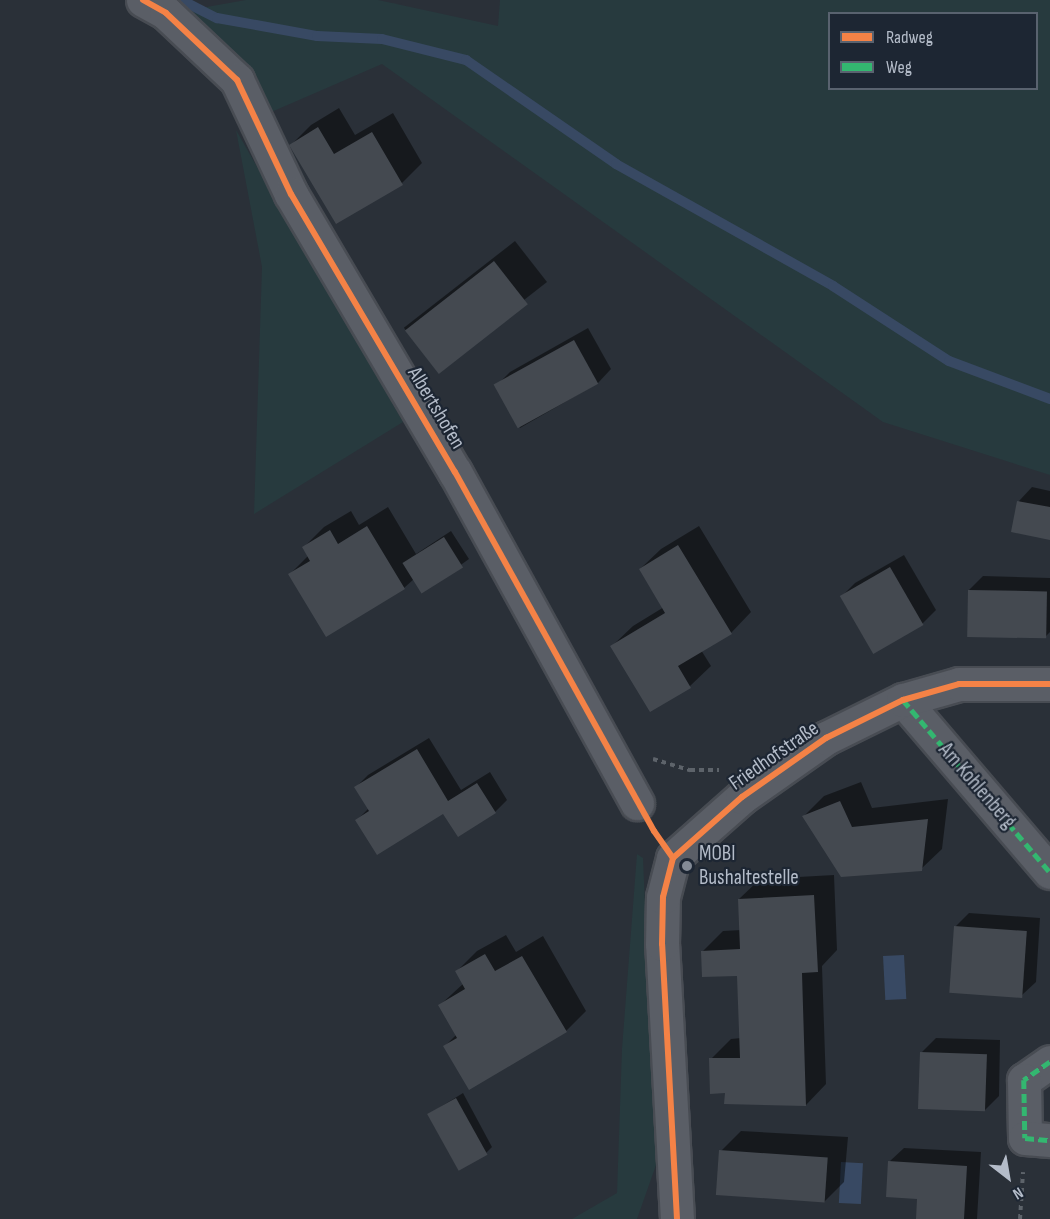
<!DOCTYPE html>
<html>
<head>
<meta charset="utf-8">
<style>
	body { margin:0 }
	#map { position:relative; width:1050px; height:1219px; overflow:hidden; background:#2a3038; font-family:"Sofia Sans Condensed",sans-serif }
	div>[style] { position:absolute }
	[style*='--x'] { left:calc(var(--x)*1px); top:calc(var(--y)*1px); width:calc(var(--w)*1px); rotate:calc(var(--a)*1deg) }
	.green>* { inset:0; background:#273a3e }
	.water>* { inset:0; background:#384963; transform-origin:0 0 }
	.shadow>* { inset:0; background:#0007; transform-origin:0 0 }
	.stream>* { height:10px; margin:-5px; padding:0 5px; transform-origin:5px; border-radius:5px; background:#384963 }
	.building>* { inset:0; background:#444950; transform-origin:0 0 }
	.path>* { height:4px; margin-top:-2px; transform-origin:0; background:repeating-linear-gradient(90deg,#5d636a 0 4.5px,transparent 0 9px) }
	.roads { filter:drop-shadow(2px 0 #484c53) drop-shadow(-2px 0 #484c53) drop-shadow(0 2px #484c53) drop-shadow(0 -2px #484c53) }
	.minor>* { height:33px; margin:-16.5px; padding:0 16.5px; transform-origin:16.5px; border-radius:16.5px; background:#5a5e66 }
	.quiet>* { height:4.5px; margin-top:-2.25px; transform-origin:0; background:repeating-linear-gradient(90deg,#33b770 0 9px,transparent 0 13.5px) }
	.cycleway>* { height:6px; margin:-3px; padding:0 3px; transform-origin:3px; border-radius:3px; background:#f48246 }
	.dots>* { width:16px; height:16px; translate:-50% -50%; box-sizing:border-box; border:3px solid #1d2633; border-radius:50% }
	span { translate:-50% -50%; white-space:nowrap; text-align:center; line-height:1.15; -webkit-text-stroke:4.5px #1d2633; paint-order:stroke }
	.street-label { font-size:21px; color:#b4bcc9 }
	.poi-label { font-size:21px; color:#b4bcc9 }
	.left { translate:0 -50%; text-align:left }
	.legend { position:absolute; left:828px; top:12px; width:210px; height:78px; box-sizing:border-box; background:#1d2633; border:2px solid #59626f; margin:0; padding:8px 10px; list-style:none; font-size:18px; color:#b4bcc9 }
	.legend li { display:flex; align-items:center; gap:12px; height:30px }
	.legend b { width:30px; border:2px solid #59626f }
	.north { position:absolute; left:978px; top:1147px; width:60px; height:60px; -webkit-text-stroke:4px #1d2633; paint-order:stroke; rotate:149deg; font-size:16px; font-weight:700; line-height:24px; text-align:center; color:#b4bcc9 }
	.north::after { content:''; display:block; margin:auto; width:21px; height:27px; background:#b4bcc9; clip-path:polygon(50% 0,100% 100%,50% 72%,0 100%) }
</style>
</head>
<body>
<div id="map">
	<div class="green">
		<div style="clip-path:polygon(evenodd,246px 0,378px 0,498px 26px,500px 0,1050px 0,1050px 475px,883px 422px,382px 64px,269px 113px,229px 49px,184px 11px,246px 0,830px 14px,1036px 14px,1036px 88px,830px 88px,830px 14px)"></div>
		<div style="clip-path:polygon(236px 130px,403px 422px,254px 514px,262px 267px)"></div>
		<div style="clip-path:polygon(637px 854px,643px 858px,656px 1165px,637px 1219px,572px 1219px,617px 1193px,622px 1049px)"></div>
	</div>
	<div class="water">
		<div style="left:904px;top:955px;width:44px;height:21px;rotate:87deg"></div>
		<div style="left:841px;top:1162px;width:22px;height:41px;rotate:3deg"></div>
	</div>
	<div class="shadow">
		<div style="clip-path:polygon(339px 108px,355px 135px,393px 113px,422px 163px,402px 183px,291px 145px,311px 125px)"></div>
		<div style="left:515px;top:241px;width:52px;height:141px;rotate:52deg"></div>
		<div style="clip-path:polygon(588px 328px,611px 369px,598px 383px,520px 428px,496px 386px,510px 372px)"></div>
		<div style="clip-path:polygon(1032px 487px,1050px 491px,1050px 539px,1019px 501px)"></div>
		<div style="clip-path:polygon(388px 507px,416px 554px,451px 531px,469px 559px,423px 592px,414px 579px,404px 588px,290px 574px,308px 556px,303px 548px,324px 527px,351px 511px,359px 525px)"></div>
		<div style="clip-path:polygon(699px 526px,751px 612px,731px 633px,701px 650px,711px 666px,690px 686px,651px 710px,612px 646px,633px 626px,664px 607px,640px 569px,661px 549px)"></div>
		<div style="clip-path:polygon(904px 555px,936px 610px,922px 624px,841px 597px,855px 583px)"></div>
		<div style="clip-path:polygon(983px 576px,1050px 578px,1050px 632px,1045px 637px,969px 590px)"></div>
		<div style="clip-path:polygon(429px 738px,461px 790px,490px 772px,507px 800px,495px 812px,444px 811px,357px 820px,369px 808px,356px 787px,368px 775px)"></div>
		<div style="clip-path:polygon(861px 782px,872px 808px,948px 799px,942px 849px,921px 869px,804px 816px,824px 796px)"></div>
		<div style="clip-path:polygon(834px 875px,837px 950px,822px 966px,826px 1084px,806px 1105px,727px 1092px,711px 1059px,731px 1039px,741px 1038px,738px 974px,703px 951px,723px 931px,741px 930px,739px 899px,760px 879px)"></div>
		<div style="clip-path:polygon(969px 913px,1040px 918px,1036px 982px,1022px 995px,955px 927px)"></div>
		<div style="clip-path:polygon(506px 935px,516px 952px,543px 936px,586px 1011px,566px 1031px,445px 1046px,457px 1034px,440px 1005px,464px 983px,457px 971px,477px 951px)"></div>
		<div style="clip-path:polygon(936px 1038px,1000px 1040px,999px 1096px,985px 1110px,922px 1052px)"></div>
		<div style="clip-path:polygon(463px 1093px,492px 1147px,486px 1153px,429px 1114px)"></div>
		<div style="clip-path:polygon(741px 1131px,848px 1137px,844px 1182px,824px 1202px,721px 1151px)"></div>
		<div style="clip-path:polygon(904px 1148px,981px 1152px,977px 1219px,917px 1219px,919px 1197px,890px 1161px)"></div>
	</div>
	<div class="stream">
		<div style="--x:185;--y:2;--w:36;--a:27"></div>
		<div style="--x:217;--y:18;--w:102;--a:10.2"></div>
		<div style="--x:317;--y:36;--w:65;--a:2.6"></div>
		<div style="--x:382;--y:39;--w:87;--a:14"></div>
		<div style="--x:466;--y:60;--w:183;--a:34.7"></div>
		<div style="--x:616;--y:164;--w:249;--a:29.3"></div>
		<div style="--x:833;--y:286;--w:138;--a:32.9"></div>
		<div style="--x:949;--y:361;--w:108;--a:20.6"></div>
	</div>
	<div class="building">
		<div style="clip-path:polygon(318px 127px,334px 154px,372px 132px,403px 185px,336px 224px,289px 145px)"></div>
		<div style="left:494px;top:261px;width:55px;height:113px;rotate:52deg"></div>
		<div style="left:574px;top:340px;width:50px;height:92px;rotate:61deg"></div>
		<div style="clip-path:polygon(1017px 501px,1050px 507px,1050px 540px,1011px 532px)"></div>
		<div style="clip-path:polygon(367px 526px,405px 589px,326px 637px,288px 574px,310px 561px,302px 547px,330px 530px,338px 544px)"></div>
		<div style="left:444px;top:537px;width:36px;height:49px;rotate:58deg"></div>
		<div style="clip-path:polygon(678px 545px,732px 634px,678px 666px,691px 688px,650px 712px,610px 646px,665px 613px,639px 569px)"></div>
		<div style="left:890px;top:567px;width:67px;height:58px;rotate:60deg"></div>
		<div style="left:968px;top:590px;width:79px;height:47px;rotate:1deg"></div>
		<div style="clip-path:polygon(417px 749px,448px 801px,477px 783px,496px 813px,458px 837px,443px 814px,377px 855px,355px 820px,369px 811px,354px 787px)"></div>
		<div style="clip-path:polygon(840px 801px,852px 827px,928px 819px,922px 871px,841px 877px,802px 816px)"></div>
		<div style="clip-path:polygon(814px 895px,818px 972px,802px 973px,806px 1106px,724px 1104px,725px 1093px,710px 1094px,709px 1058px,740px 1058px,737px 976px,702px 977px,701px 951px,740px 949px,738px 899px)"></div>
		<div style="left:954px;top:926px;width:73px;height:67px;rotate:4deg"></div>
		<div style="clip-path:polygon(485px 954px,495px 971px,522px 956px,567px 1032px,469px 1090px,443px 1046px,457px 1038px,438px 1005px,465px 989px,455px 971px)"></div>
		<div style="left:920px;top:1052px;width:67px;height:57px;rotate:2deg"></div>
		<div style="left:456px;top:1098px;width:65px;height:33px;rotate:61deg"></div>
		<div style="left:719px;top:1150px;width:109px;height:45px;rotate:4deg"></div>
		<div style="clip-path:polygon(888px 1161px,967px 1166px,964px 1219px,916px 1219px,917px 1199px,886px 1197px)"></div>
	</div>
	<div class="path">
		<div style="--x:653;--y:759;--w:39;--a:17"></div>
		<div style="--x:690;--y:770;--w:29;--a:0"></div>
		<div style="--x:1020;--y:1219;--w:47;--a:-86.3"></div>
	</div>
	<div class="roads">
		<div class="minor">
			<div style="--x:143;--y:0;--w:26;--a:29"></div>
			<div style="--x:166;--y:13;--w:98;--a:43.3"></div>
			<div style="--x:237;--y:80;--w:126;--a:64.7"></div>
			<div style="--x:291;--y:194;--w:323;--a:59.5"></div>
			<div style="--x:455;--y:472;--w:378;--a:61.2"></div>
			<div style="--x:903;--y:700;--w:226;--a:49.5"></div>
			<div style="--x:1050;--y:1062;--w:32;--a:145"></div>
			<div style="--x:1024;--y:1080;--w:58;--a:89"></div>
			<div style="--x:1025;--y:1138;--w:25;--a:5"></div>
			<div style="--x:677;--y:1219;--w:275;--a:-93.1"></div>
			<div style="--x:662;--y:944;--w:47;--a:-88.8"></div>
			<div style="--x:663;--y:897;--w:40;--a:-75.6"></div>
			<div style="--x:673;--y:858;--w:92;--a:-41.5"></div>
			<div style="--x:742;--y:797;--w:103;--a:-35.1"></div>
			<div style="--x:826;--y:738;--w:86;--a:-26.3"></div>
			<div style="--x:903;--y:700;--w:58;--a:-15.9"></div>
			<div style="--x:959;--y:684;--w:91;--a:0"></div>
		</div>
	</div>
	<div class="quiet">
		<div style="--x:903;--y:700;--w:226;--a:49.5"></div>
		<div style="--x:1050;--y:1062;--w:32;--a:145"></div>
		<div style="--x:1024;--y:1080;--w:58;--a:89"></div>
		<div style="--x:1025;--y:1138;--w:25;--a:5"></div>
	</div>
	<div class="cycleway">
		<div style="--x:143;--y:0;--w:26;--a:29"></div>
		<div style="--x:166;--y:13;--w:98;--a:43.3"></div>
		<div style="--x:237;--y:80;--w:126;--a:64.7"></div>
		<div style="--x:291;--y:194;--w:323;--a:59.5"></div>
		<div style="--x:455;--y:472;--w:410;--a:61"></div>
		<div style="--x:654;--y:831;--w:33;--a:55"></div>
		<div style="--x:677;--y:1219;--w:275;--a:-93.1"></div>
		<div style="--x:662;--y:944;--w:47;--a:-88.8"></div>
		<div style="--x:663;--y:897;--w:40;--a:-75.6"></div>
		<div style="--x:673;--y:858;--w:92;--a:-41.5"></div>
		<div style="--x:742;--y:797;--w:103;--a:-35.1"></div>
		<div style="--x:826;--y:738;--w:86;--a:-26.3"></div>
		<div style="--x:903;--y:700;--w:58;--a:-15.9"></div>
		<div style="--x:959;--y:684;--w:91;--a:0"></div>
	</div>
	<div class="dots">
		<div style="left:687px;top:866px;background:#848b96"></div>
	</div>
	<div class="street-label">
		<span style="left:436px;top:408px;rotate:59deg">Albertshofen</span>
		<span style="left:774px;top:756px;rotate:-35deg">Friedhofstraße</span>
		<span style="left:977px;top:786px;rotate:49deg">Am Kohlenberg</span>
	</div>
	<div class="poi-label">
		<span class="left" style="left:699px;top:866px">MOBI<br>Bushaltestelle</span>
	</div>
	<ul class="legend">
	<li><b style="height:8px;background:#f48246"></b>Radweg</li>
	<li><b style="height:8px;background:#33b770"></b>Weg</li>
	</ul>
	<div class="north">N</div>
</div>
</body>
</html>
